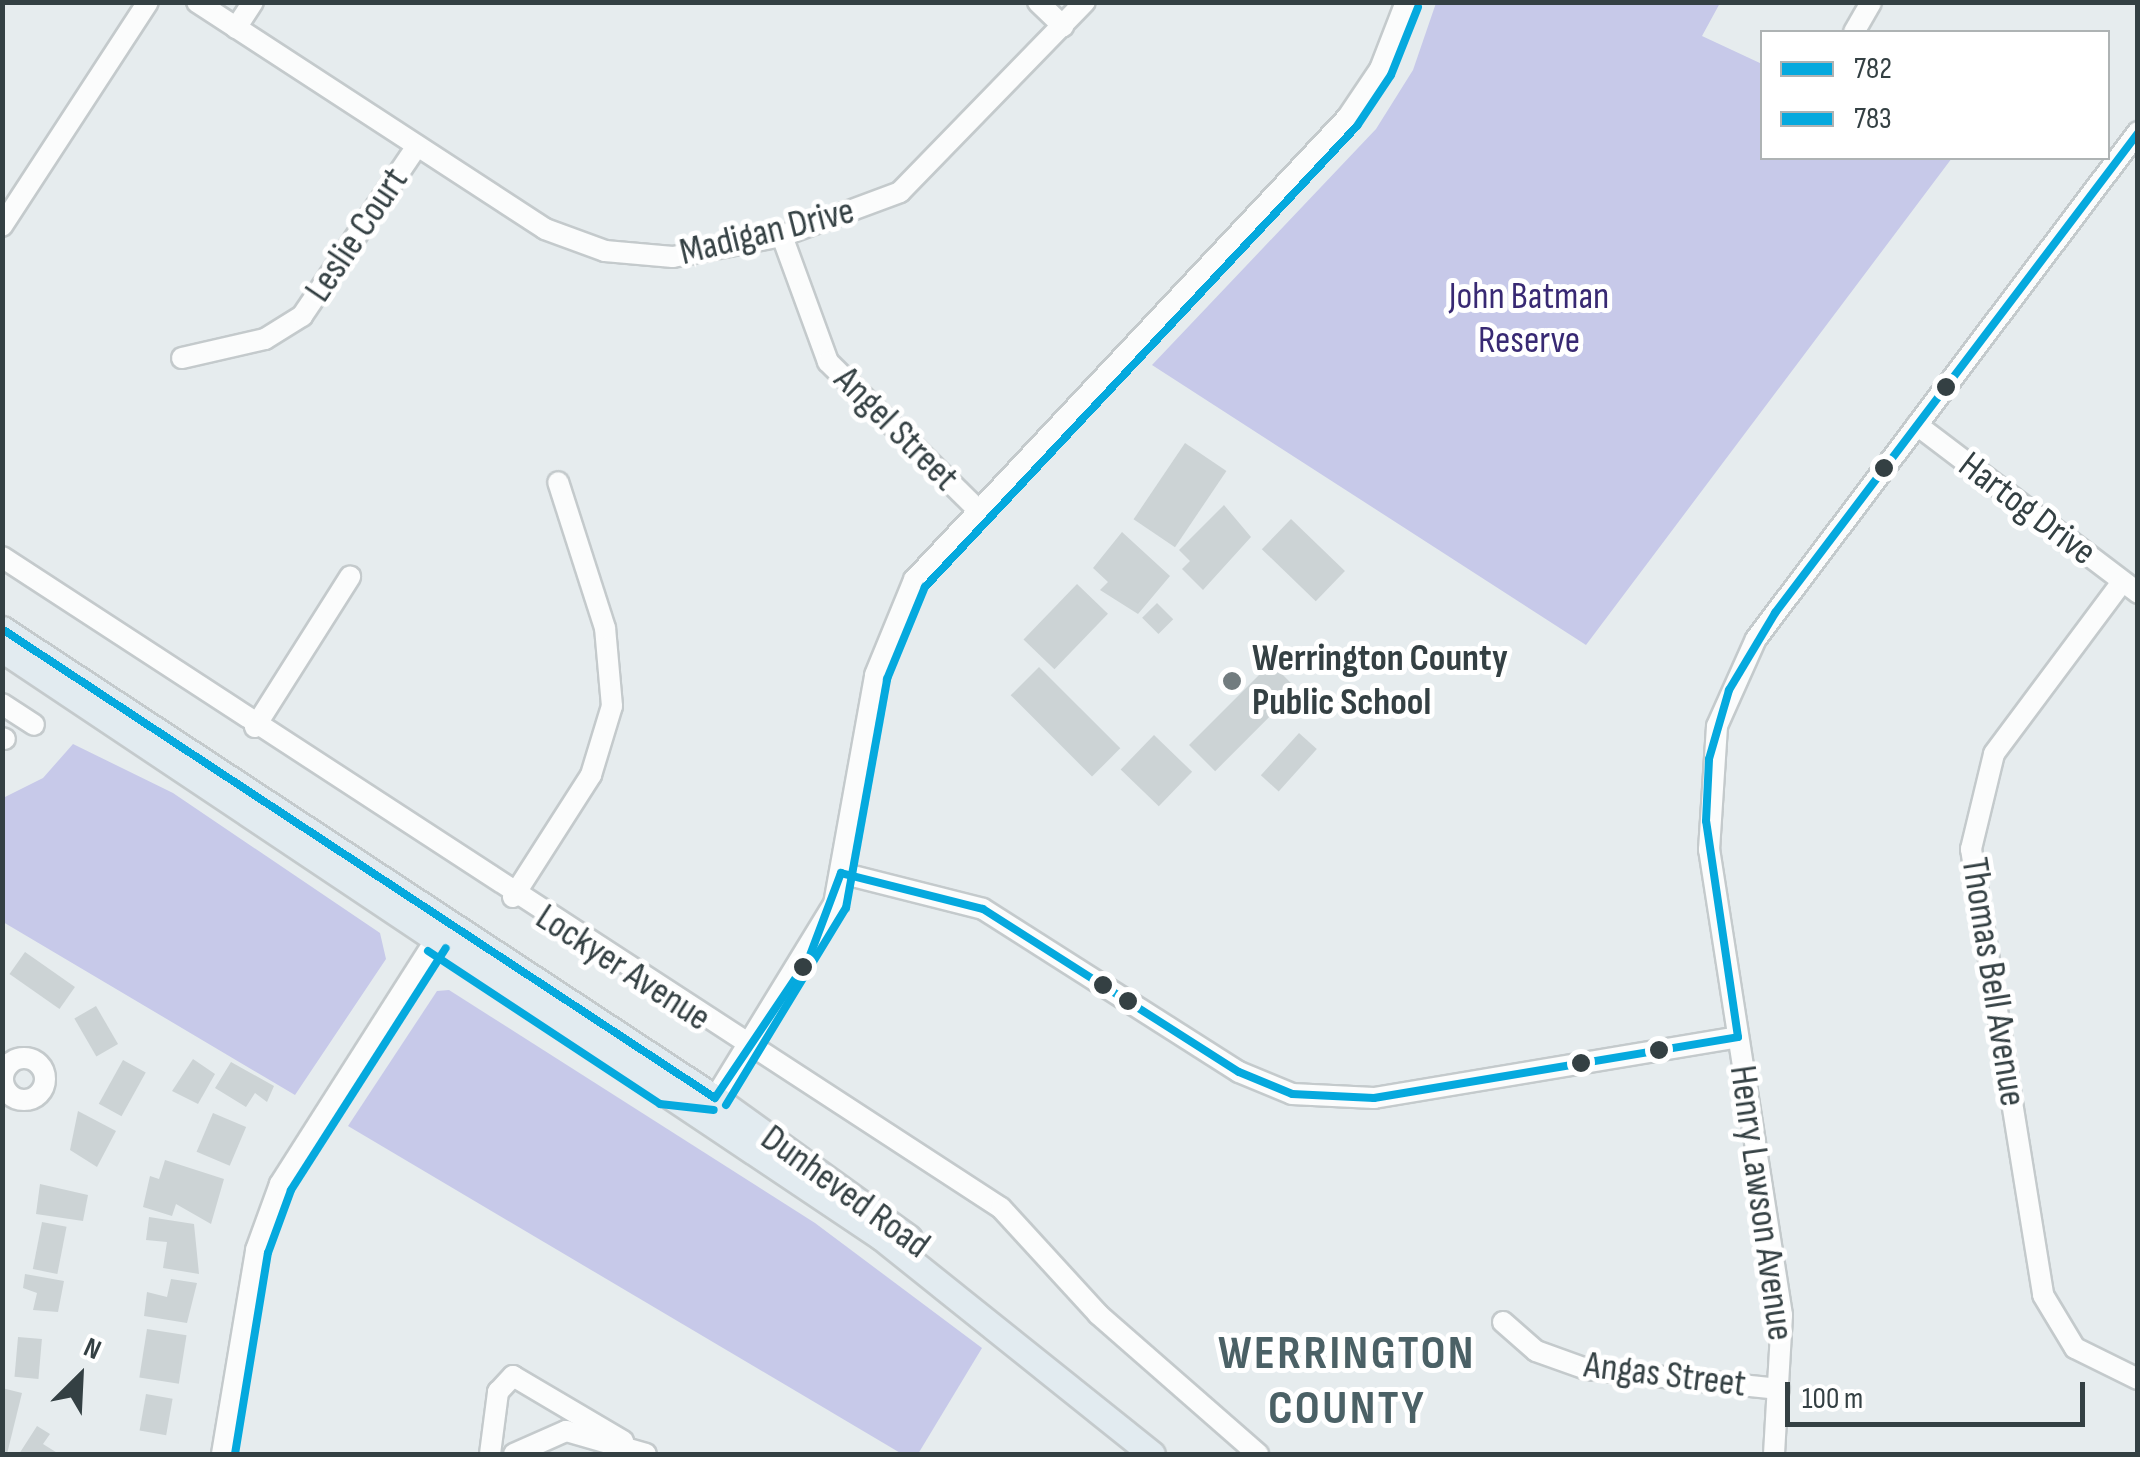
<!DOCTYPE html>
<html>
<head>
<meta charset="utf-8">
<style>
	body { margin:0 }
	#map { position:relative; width:2140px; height:1457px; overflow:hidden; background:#e6ecee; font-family:"Sofia Sans Condensed",sans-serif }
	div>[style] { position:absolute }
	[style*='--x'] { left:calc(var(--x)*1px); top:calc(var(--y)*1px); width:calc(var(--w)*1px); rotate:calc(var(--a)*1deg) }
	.green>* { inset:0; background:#c7c9e9 }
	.building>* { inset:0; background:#ccd3d5; transform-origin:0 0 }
	.roads { filter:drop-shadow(2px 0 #c4cacc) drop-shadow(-2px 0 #c4cacc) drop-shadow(0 2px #c4cacc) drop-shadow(0 -2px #c4cacc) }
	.minor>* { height:20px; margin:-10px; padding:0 10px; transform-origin:10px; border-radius:10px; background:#fbfcfc }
	.minor>.ring { margin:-10px; padding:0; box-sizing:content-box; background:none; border:20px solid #fbfcfc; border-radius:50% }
	.major>* { height:25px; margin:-12.5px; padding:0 12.5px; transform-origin:12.5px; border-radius:12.5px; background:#e2ebf0 }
	.bus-1>* { height:8px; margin:-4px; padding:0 4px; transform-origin:4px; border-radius:4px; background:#05a9de }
	.bus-2>* { height:8px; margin:-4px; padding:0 4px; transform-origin:4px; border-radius:4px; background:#05a9de }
	.dots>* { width:28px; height:28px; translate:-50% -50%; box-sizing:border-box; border:5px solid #fff; border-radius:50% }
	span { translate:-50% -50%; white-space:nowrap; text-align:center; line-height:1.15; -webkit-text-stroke:10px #fff; paint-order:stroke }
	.street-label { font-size:38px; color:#344043 }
	.park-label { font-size:38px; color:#382973 }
	.poi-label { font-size:38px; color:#344043; font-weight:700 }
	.left { translate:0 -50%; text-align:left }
	.district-label { font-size:48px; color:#4b6166; font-weight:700; letter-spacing:2.5px }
	.frame { position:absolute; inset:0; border:5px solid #344043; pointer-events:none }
	.legend { position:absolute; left:1760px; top:30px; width:350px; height:130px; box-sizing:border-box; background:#fff; border:2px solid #aeb3b4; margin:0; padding:12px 18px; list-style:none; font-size:30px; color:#344043 }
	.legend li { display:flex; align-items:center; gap:20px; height:50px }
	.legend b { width:50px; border:2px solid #aeb3b4 }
	.north { position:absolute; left:30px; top:1327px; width:100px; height:100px; -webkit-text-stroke:8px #fff; paint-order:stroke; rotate:24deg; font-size:28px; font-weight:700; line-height:40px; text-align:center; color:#344043 }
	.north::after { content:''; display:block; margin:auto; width:35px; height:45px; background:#344043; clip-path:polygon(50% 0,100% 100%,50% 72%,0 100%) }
	.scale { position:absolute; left:1785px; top:1382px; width:300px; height:45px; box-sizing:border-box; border:5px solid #344043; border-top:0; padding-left:12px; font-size:30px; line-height:35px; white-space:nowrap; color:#344043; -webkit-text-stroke:8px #fff; paint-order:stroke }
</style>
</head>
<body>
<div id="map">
	<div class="green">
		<div style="clip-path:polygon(1436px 3px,1720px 3px,1702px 36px,1762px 64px,1762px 158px,1952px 158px,1586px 645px,1152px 365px,1376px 129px,1413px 70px)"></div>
		<div style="clip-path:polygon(73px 744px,173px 793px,380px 933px,386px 959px,295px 1095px,3px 922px,3px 798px,43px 778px)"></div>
		<div style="clip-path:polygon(449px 990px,815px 1223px,982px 1348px,918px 1454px,902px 1454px,348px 1126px,437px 991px)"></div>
	</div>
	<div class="building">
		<div style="left:1185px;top:443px;width:50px;height:92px;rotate:34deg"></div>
		<div style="clip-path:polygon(1224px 505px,1251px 537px,1203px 590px,1182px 569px,1190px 561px,1179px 550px)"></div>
		<div style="left:1291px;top:519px;width:75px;height:42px;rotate:44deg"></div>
		<div style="clip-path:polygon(1122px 532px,1170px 576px,1138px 614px,1100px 590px,1108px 582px,1093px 568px)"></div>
		<div style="left:1077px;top:584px;width:43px;height:77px;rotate:44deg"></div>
		<div style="left:1157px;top:603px;width:23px;height:21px;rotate:45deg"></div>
		<div style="left:1271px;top:663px;width:37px;height:116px;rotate:45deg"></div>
		<div style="left:1039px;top:667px;width:115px;height:40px;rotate:45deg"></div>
		<div style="left:1299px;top:733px;width:24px;height:57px;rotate:42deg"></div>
		<div style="left:1154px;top:735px;width:53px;height:48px;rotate:44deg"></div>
		<div style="left:25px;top:952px;width:61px;height:27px;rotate:35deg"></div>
		<div style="left:96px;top:1006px;width:44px;height:25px;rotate:60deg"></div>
		<div style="clip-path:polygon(193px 1059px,215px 1074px,198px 1104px,172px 1091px)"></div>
		<div style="left:123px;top:1060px;width:26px;height:50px;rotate:29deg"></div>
		<div style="clip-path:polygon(231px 1062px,274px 1086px,267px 1102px,255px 1093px,246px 1107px,215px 1088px)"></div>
		<div style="clip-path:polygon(78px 1111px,116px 1131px,97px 1167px,70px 1150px)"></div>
		<div style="left:213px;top:1113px;width:36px;height:42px;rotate:23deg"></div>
		<div style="clip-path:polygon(165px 1160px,224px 1179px,211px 1224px,176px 1204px,172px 1216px,143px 1207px,150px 1176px,159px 1179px)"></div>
		<div style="clip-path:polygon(40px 1184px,88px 1195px,83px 1221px,36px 1214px)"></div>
		<div style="clip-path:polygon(149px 1217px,194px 1224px,199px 1274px,163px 1268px,167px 1242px,146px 1240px)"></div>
		<div style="left:42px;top:1222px;width:25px;height:48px;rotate:11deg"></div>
		<div style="clip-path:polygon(25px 1274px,64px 1281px,58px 1312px,33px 1310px,37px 1293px,23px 1288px)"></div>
		<div style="clip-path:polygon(171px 1279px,197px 1283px,187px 1323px,144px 1316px,147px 1292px,167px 1297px)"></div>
		<div style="left:147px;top:1329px;width:40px;height:49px;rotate:9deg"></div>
		<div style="left:18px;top:1337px;width:24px;height:40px;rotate:5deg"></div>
		<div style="clip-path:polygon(2px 1388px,22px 1393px,7px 1454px,2px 1452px)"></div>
		<div style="left:146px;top:1394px;width:27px;height:37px;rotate:10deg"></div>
		<div style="clip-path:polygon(37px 1426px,50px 1434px,43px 1444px,59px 1454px,19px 1454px)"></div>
	</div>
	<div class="roads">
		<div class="minor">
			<div style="--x:197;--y:2;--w:415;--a:33.1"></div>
			<div style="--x:545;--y:229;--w:64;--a:20.1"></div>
			<div style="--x:605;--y:251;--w:68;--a:5"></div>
			<div style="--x:673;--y:257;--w:111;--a:-10.9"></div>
			<div style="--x:782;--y:236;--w:126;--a:-20.4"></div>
			<div style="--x:900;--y:192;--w:265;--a:-45.8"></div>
			<div style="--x:1038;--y:2;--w:35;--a:44"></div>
			<div style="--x:236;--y:28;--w:31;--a:-57"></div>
			<div style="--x:1854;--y:32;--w:34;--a:-60"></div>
			<div style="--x:2;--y:226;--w:267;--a:-56.9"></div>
			<div style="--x:782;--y:236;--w:134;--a:69.9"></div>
			<div style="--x:828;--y:362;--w:205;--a:44.6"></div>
			<div style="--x:182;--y:358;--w:85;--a:-12.9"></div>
			<div style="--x:265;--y:339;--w:44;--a:-31.9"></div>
			<div style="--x:302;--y:316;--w:205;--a:-55.9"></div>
			<div style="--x:1917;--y:425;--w:278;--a:37.2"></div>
			<div style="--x:2;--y:557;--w:1192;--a:33.09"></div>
			<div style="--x:1001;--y:1208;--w:144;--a:47.5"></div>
			<div style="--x:1098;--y:1314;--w:213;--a:41.2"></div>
			<div style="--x:2122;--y:582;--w:214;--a:126.7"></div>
			<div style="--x:1994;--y:754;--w:98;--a:103.6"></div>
			<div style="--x:1971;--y:849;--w:452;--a:80.8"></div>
			<div style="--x:2043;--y:1295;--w:62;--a:58.9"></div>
			<div style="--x:2075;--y:1348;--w:70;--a:26.2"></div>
			<div style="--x:2;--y:704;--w:38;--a:33"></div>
			<div style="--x:255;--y:727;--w:178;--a:-57.7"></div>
			<div style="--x:2;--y:738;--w:3;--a:18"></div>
			<div style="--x:841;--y:873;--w:146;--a:14.2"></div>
			<div style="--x:983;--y:909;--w:303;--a:32.5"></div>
			<div style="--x:1239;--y:1072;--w:57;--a:22.5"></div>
			<div style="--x:1292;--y:1094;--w:82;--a:2.8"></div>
			<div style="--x:1374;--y:1098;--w:369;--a:-9.5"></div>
			<div style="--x:513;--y:897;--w:145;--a:-57.4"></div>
			<div style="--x:591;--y:775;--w:72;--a:-73.1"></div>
			<div style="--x:612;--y:706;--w:78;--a:-95.1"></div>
			<div style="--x:605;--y:628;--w:153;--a:-107.8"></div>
			<div class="ring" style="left:3px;top:1058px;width:22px;height:22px"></div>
			<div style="--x:715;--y:1098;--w:228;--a:-58.5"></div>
			<div style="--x:834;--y:904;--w:233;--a:-79.8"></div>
			<div style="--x:875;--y:675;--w:103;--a:-67.7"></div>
			<div style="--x:914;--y:580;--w:633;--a:-46.86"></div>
			<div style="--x:1347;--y:118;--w:59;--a:-56"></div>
			<div style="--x:1380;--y:69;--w:72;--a:-68.8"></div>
			<div style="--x:1503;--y:1322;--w:44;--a:41.3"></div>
			<div style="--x:1536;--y:1351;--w:53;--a:19.8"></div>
			<div style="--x:1586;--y:1369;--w:194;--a:5.9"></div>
			<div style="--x:222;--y:1454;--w:207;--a:-80.5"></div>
			<div style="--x:256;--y:1250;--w:70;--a:-70"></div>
			<div style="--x:280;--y:1184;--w:288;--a:-57.5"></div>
			<div style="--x:490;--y:1454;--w:63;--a:-82.6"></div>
			<div style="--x:498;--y:1392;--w:22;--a:-47"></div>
			<div style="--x:513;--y:1376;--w:128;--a:30.6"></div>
			<div style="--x:514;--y:1454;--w:57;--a:-23.9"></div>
			<div style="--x:566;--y:1431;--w:83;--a:16"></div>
			<div style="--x:1774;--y:1454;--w:139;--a:-86.7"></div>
			<div style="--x:1782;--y:1315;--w:471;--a:-98.9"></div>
			<div style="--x:1709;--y:850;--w:124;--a:-86.3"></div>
			<div style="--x:1717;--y:726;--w:95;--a:-65.9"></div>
			<div style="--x:1756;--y:639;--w:635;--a:-53"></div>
		</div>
		<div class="major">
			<div style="--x:2;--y:629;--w:853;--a:33.34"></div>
			<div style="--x:715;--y:1098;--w:239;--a:35.8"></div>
			<div style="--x:2;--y:649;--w:1058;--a:33.78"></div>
			<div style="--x:881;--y:1237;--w:347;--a:38.7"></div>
		</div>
	</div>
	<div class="bus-1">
		<div style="--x:2;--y:629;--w:853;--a:33.34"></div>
		<div style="--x:841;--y:873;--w:146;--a:14.2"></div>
		<div style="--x:983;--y:909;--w:303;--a:32.5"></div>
		<div style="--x:1239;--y:1072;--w:57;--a:22.5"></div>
		<div style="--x:1292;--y:1094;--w:82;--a:2.8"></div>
		<div style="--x:1374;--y:1098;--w:369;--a:-9.5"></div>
		<div style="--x:1738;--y:1037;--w:218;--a:-98.4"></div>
		<div style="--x:1706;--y:821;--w:62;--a:-87.2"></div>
		<div style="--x:1709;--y:759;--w:72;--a:-73.8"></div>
		<div style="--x:1729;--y:690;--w:90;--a:-59.1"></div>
		<div style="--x:1775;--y:613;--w:602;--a:-52.9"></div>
		<div style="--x:715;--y:1098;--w:169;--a:-56.1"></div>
		<div style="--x:809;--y:958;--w:91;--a:-69.4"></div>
	</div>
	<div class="bus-2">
		<div style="--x:428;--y:951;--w:278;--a:33.4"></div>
		<div style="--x:660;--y:1104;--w:54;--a:6.3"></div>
		<div style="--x:726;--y:1105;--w:231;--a:-58.7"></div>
		<div style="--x:846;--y:908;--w:233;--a:-79.8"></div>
		<div style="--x:887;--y:679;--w:100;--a:-67.6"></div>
		<div style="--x:925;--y:587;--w:632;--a:-46.86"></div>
		<div style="--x:1357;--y:126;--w:61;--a:-56.3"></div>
		<div style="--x:1391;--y:75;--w:73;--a:-68.3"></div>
		<div style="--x:235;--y:1454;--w:204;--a:-80.7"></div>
		<div style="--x:268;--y:1253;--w:67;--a:-69.9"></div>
		<div style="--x:291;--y:1190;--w:287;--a:-57.4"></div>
	</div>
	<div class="dots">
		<div style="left:1946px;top:387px;background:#344043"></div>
		<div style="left:1884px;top:468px;background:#344043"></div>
		<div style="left:1232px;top:681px;background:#727c7f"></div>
		<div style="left:803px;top:967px;background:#344043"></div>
		<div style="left:1103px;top:985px;background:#344043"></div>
		<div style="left:1128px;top:1001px;background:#344043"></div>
		<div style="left:1659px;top:1050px;background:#344043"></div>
		<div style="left:1581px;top:1063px;background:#344043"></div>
	</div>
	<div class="street-label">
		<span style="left:767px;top:232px;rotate:-14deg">Madigan Drive</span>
		<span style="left:357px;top:235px;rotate:-56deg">Leslie Court</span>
		<span style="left:896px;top:429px;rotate:45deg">Angel Street</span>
		<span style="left:2027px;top:509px;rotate:37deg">Hartog Drive</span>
		<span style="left:623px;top:968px;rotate:33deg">Lockyer Avenue</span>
		<span style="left:1993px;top:982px;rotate:81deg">Thomas Bell Avenue</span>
		<span style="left:845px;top:1192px;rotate:36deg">Dunheved Road</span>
		<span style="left:1761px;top:1203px;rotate:82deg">Henry Lawson Avenue</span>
		<span style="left:1665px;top:1375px;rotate:7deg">Angas Street</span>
	</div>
	<div class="park-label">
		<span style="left:1529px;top:319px">John Batman<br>Reserve</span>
	</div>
	<div class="poi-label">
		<span class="left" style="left:1252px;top:681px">Werrington County<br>Public School</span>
	</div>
	<div class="district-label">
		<span style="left:1347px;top:1381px">WERRINGTON<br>COUNTY</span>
	</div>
	<div class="frame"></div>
	<ul class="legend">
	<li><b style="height:12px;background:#05a9de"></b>782</li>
	<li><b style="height:12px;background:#05a9de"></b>783</li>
	</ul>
	<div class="north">N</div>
	<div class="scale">100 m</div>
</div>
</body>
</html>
